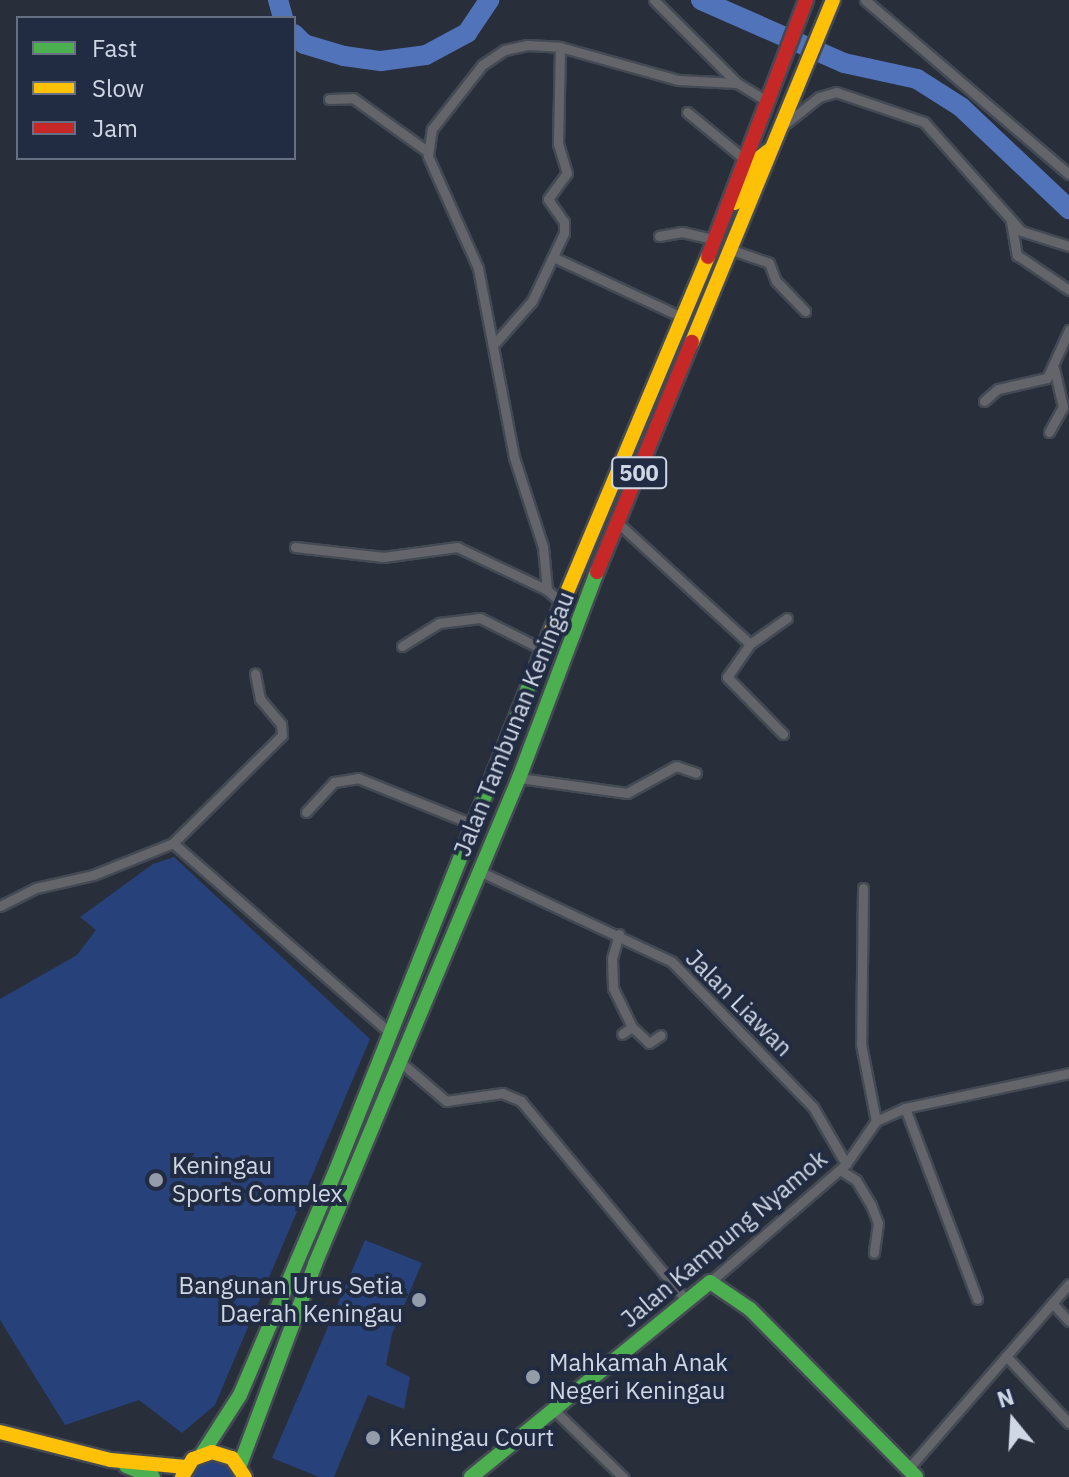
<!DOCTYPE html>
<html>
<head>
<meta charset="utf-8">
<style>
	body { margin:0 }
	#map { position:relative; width:1069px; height:1477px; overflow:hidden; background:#282e3a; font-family:"IBM Plex Sans",sans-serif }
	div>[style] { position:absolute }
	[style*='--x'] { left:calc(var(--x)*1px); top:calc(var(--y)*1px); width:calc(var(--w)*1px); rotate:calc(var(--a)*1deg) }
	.green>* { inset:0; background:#27417b }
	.river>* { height:20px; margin:-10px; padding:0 10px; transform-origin:10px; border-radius:10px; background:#5173ba }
	.roads { filter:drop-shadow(2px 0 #444a54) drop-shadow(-2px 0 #444a54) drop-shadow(0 2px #444a54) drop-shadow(0 -2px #444a54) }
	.street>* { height:9px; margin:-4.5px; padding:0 4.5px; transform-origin:4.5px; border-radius:4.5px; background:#63656b }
	.fast>* { height:14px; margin:-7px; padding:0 7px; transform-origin:7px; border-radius:7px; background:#4caf50 }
	.slow>* { height:14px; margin:-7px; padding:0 7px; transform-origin:7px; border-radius:7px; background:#ffc107 }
	.jam>* { height:14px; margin:-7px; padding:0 7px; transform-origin:7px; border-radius:7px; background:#c62828 }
	.dots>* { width:22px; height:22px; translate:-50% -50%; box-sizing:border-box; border:4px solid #212b41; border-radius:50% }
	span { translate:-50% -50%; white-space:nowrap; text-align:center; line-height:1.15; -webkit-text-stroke:8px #212b41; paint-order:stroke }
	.shield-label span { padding:2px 6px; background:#212b41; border:2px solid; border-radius:6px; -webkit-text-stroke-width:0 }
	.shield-label { font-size:22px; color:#cfd7e5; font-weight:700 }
	.street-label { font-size:24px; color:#cfd7e5 }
	.poi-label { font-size:24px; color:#cfd7e5 }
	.left { translate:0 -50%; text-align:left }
	.right { translate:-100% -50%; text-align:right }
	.legend { position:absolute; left:16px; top:16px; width:280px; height:144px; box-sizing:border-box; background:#212b41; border:2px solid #677083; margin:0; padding:10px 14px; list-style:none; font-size:24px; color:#cfd7e5 }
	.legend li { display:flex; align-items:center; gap:16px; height:40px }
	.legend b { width:40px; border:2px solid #677083 }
	.north { position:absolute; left:973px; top:1381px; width:80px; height:80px; -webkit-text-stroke:6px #212b41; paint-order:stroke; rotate:342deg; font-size:22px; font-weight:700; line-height:32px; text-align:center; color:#cfd7e5 }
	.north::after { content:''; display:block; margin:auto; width:28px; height:36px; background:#cfd7e5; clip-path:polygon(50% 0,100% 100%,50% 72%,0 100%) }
</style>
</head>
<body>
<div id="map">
	<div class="green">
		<div style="clip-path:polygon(174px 857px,370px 1039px,215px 1405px,182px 1433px,139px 1400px,65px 1425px,0 1320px,0 999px,77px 955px,96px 930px,80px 917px,153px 864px)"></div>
		<div style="clip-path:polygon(365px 1240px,422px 1263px,392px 1334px,386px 1365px,410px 1377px,404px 1409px,368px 1395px,334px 1477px,319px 1477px,272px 1458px)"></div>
		<div style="clip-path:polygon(214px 1459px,229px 1463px,238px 1477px,191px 1477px,199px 1464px)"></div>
	</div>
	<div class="river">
		<div style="--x:278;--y:0;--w:19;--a:74"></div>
		<div style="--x:701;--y:0;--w:156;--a:23.8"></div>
		<div style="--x:844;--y:63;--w:75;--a:12.4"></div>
		<div style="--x:917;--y:79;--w:52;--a:32.5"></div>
		<div style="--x:961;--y:107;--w:149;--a:43.4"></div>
		<div style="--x:294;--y:34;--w:14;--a:45"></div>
		<div style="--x:304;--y:44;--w:42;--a:16.7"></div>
		<div style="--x:344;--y:56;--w:37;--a:8"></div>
		<div style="--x:381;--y:61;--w:45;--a:-7.6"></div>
		<div style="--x:426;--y:55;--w:47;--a:-28.2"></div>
		<div style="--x:467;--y:33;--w:40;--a:-56"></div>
	</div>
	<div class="roads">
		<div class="street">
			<div style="--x:654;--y:0;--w:117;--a:45"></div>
			<div style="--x:865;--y:0;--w:268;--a:40.5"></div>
			<div style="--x:329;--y:99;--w:24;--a:-2"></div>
			<div style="--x:353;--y:98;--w:91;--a:35.6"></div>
			<div style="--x:687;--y:112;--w:71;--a:39.3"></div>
			<div style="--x:785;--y:124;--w:43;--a:-38.5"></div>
			<div style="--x:819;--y:97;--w:18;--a:-16"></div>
			<div style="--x:836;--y:92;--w:93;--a:18.8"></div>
			<div style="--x:924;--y:122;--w:146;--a:48.3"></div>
			<div style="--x:1021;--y:231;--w:50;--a:17.4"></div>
			<div style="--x:1011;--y:222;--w:34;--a:80"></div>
			<div style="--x:1017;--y:255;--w:63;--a:33.9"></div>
			<div style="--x:659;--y:236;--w:23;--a:-10"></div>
			<div style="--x:682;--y:232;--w:32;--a:13"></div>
			<div style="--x:732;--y:250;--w:39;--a:19"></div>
			<div style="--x:769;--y:263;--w:19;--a:69"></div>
			<div style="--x:776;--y:281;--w:42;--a:46"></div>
			<div style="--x:553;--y:257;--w:145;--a:25"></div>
			<div style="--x:495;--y:343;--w:56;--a:-48.6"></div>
			<div style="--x:532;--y:301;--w:75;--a:-64.8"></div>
			<div style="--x:564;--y:233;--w:11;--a:-90"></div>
			<div style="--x:564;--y:222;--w:28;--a:-125"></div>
			<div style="--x:548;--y:199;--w:32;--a:-54"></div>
			<div style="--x:567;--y:173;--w:31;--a:-107"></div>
			<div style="--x:558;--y:143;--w:96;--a:-88.8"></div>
			<div style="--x:984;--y:401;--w:18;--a:-41"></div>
			<div style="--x:998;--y:389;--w:50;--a:-12.7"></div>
			<div style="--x:1047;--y:378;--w:53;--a:-65.4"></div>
			<div style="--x:1049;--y:432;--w:29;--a:-61"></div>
			<div style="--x:1063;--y:407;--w:39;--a:-103"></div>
			<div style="--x:618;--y:523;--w:179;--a:42.5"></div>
			<div style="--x:750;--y:644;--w:45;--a:-35.1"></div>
			<div style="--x:295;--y:547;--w:89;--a:6.5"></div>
			<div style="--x:383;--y:557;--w:75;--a:-7.7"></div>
			<div style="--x:457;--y:547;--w:100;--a:25.5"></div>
			<div style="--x:562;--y:603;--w:20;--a:-139"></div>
			<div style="--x:547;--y:590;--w:43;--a:-95.3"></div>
			<div style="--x:543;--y:547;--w:95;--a:-107.9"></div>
			<div style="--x:514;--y:457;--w:192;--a:-100.8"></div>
			<div style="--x:478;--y:268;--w:123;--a:-114.1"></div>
			<div style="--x:428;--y:156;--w:27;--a:-82"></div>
			<div style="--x:432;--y:129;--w:81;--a:-52"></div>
			<div style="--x:482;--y:65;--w:27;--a:-34"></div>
			<div style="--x:504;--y:50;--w:24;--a:-12"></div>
			<div style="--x:527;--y:45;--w:33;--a:3"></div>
			<div style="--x:560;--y:47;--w:123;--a:15.6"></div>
			<div style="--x:678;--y:80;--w:59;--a:2.9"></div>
			<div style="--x:737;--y:83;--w:33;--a:31"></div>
			<div style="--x:750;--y:644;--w:40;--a:124.9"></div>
			<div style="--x:727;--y:677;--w:80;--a:45.5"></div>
			<div style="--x:402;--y:646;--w:44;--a:-31.9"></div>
			<div style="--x:439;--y:623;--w:41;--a:-7"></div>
			<div style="--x:480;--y:618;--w:72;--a:26.6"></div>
			<div style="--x:519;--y:778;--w:109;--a:7.9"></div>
			<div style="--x:627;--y:793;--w:56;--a:-28.9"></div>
			<div style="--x:676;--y:766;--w:21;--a:19"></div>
			<div style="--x:306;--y:812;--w:41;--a:-47"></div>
			<div style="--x:334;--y:782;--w:24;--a:-9"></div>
			<div style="--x:358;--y:778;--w:126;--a:21.9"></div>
			<div style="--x:173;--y:843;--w:153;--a:-44.7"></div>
			<div style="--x:282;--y:735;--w:11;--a:-95"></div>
			<div style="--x:281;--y:724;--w:33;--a:-130"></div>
			<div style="--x:260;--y:699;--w:26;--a:-101"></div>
			<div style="--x:479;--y:871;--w:213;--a:25.2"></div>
			<div style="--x:672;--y:962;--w:202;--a:45.8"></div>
			<div style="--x:813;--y:1107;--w:66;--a:59.9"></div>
			<div style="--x:863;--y:888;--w:156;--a:90.7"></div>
			<div style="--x:861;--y:1044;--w:78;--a:79"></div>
			<div style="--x:0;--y:906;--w:40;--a:-26.6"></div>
			<div style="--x:36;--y:888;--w:58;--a:-12.8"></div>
			<div style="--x:93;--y:875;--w:86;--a:-21.8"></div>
			<div style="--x:173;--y:843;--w:290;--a:41.2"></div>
			<div style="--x:619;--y:934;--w:26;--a:106"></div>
			<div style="--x:612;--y:959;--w:29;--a:88"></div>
			<div style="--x:613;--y:988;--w:43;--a:64"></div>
			<div style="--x:632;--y:1027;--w:12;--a:145"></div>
			<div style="--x:632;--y:1027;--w:23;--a:43"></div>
			<div style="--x:649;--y:1043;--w:14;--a:-34"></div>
			<div style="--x:399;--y:1061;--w:62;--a:40.4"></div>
			<div style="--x:446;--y:1101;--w:57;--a:-8.1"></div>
			<div style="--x:502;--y:1093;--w:21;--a:23"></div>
			<div style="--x:521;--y:1101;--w:260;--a:50.3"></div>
			<div style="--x:905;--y:1108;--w:204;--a:69.3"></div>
			<div style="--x:840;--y:1170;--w:19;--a:32"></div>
			<div style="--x:856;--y:1180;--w:29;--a:59"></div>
			<div style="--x:871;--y:1205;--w:19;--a:69"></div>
			<div style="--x:878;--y:1223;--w:30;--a:98"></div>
			<div style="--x:710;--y:1282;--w:180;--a:-40.9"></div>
			<div style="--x:846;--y:1164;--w:52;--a:-55.1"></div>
			<div style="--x:876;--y:1121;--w:32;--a:-24"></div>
			<div style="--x:905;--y:1108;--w:168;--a:-12"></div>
			<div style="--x:1052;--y:1303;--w:25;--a:47"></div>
			<div style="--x:1006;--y:1356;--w:92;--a:46.8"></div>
			<div style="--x:553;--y:1409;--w:98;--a:44.2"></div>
			<div style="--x:908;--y:1469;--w:245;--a:-49"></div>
		</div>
		<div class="fast">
			<div style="--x:202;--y:1454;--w:70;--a:-57.2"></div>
			<div style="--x:240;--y:1395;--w:245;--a:-66.9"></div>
			<div style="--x:336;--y:1170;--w:576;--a:-68.29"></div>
			<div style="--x:240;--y:1465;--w:215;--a:-69.5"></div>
			<div style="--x:315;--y:1264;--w:527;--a:-67.23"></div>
			<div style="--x:519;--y:778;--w:220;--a:-69.3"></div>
			<div style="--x:126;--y:1466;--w:29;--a:22"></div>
			<div style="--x:471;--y:1477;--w:308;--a:-39.2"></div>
			<div style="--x:710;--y:1282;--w:48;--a:34"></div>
			<div style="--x:750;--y:1309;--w:236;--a:45.3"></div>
		</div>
		<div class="slow">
			<div style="--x:735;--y:203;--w:45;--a:-65.1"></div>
			<div style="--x:754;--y:162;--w:18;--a:-38"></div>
			<div style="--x:692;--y:342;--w:370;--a:-67.6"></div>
			<div style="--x:549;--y:635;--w:410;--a:-67.2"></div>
			<div style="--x:0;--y:1432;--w:114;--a:14.2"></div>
			<div style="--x:111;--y:1460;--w:75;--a:5.3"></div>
			<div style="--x:182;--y:1477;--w:21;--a:-59"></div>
			<div style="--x:193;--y:1459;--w:20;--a:-20"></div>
			<div style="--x:212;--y:1452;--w:21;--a:17"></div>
			<div style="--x:232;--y:1458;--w:23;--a:56"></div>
		</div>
		<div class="jam">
			<div style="--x:708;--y:257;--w:275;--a:-69.1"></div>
			<div style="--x:597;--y:572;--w:249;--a:-67.6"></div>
		</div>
	</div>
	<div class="dots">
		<div style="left:156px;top:1180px;background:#959ca9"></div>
		<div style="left:419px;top:1300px;background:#959ca9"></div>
		<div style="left:533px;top:1377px;background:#959ca9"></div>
		<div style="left:373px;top:1438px;background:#959ca9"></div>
	</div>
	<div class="shield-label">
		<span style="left:639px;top:473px">500</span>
	</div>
	<div class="street-label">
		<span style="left:514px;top:724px;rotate:-68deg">Jalan Tambunan Keningau</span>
		<span style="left:739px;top:1003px;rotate:45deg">Jalan Liawan</span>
		<span style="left:724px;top:1239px;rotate:-40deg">Jalan Kampung Nyamok</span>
	</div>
	<div class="poi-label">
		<span class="left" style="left:172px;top:1180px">Keningau<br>Sports Complex</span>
		<span class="right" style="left:403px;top:1300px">Bangunan Urus Setia<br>Daerah Keningau</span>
		<span class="left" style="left:549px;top:1377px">Mahkamah Anak<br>Negeri Keningau</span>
		<span class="left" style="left:389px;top:1438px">Keningau Court</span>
	</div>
	<ul class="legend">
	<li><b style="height:10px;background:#4caf50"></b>Fast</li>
	<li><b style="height:10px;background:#ffc107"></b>Slow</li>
	<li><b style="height:10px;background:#c62828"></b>Jam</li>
	</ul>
	<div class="north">N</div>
</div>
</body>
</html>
